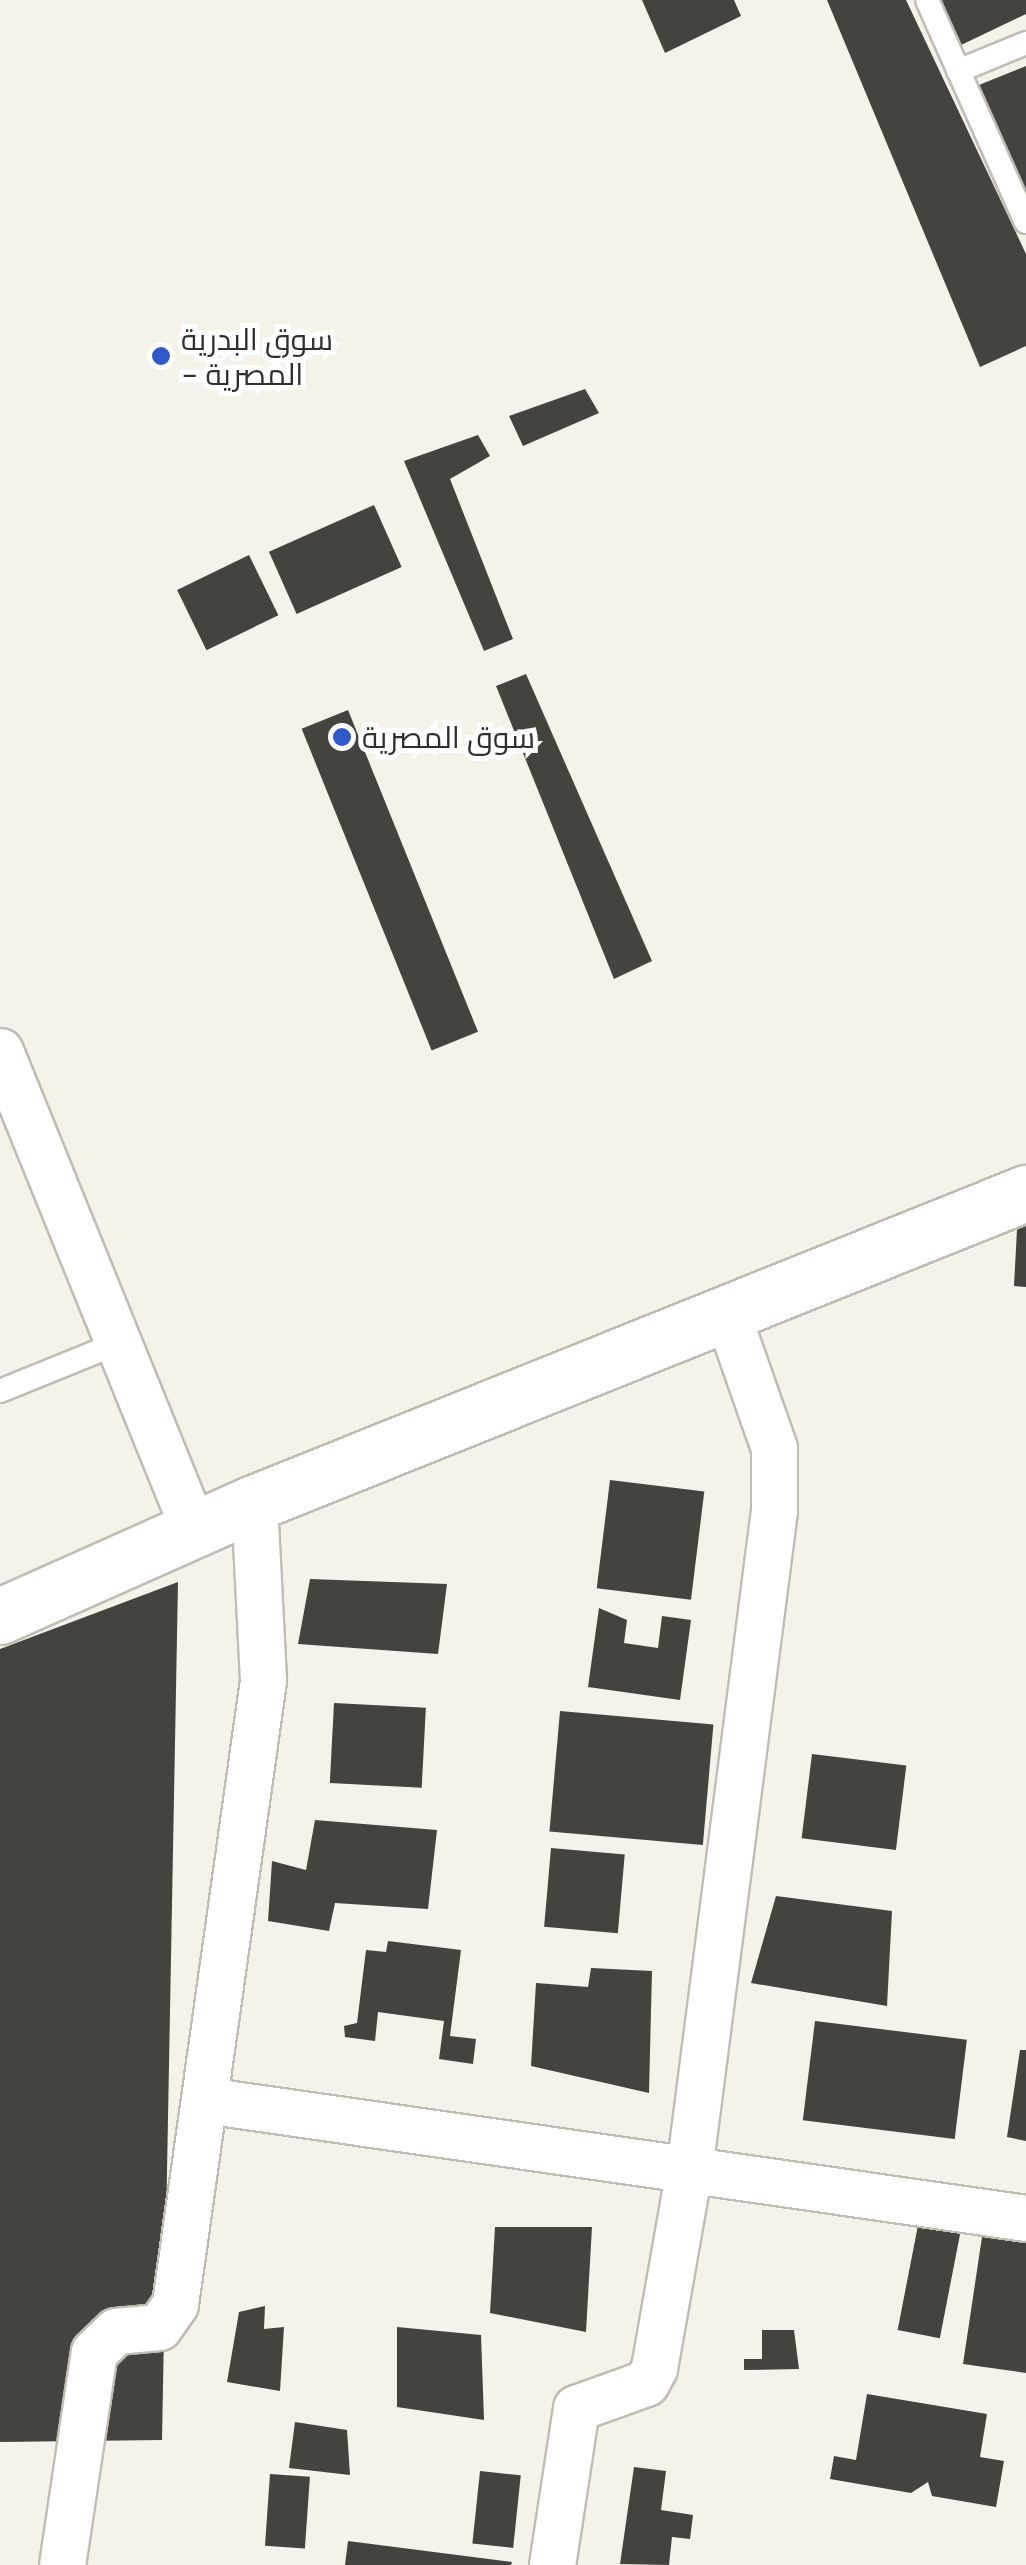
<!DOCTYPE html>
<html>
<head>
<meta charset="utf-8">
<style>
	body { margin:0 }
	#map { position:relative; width:1026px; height:2565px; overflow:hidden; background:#f5f2ea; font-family:Merriweather,Cairo,serif }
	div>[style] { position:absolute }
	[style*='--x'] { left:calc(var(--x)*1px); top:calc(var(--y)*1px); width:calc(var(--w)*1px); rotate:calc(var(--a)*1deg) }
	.building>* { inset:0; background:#45433d; transform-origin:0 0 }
	.roads { filter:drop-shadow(2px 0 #c0bdb6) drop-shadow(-2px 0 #c0bdb6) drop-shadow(0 2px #c0bdb6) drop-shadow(0 -2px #c0bdb6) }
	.service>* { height:22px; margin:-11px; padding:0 11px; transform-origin:11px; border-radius:11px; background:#fff }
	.minor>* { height:45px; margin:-22.5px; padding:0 22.5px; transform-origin:22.5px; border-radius:22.5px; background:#fff }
	.secondary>* { height:55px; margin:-27.5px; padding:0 27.5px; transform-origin:27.5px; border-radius:27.5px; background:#fff }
	.dots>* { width:28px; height:28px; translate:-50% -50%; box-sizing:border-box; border:5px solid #fff; border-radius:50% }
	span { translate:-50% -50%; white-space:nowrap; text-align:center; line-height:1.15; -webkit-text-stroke:10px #fff; paint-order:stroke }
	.poi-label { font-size:30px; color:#302f2c }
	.left { translate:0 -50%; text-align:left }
</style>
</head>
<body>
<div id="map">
	<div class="building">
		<div style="clip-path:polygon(642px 0,734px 0,741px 16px,665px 53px)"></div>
		<div style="clip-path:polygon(827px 0,906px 0,1026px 254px,1026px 346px,980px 367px)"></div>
		<div style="clip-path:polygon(939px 0,1026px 0,1026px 14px,959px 46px)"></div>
		<div style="clip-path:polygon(1026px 66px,1026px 201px,974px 87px)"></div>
		<div style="clip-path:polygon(585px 389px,599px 413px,523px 446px,509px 416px)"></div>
		<div style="clip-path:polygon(478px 435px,490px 456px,450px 479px,513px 639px,484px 651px,404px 461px)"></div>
		<div style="left:374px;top:505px;width:68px;height:115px;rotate:66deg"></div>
		<div style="left:249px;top:555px;width:67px;height:80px;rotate:64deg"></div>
		<div style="clip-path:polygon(526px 674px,652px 961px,614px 979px,496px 686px)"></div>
		<div style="left:348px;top:710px;width:347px;height:50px;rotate:68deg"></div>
		<div style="clip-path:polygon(1019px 1192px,1026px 1192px,1026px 1287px,1014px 1286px)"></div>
		<div style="left:610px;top:1480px;width:95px;height:109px;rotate:7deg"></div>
		<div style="clip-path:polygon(310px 1579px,447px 1584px,438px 1654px,298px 1644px)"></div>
		<div style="clip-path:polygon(178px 1582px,162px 2440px,0 2442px,0 1649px)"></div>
		<div style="clip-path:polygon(599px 1608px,627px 1620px,624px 1643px,658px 1648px,662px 1616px,691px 1620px,680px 1700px,588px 1687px)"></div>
		<div style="left:334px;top:1703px;width:92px;height:80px;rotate:3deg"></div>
		<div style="left:560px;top:1711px;width:154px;height:121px;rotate:5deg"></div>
		<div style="left:812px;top:1754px;width:95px;height:85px;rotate:7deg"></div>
		<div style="clip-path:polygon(315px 1820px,437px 1830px,428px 1909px,335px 1903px,329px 1931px,268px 1921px,272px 1861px,306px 1870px)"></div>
		<div style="left:551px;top:1848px;width:74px;height:79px;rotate:5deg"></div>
		<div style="clip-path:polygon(776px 1896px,892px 1911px,887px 2006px,751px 1983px)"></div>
		<div style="clip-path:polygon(388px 1941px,461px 1950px,450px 2036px,476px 2039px,473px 2064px,439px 2059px,444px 2021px,378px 2012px,375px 2041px,345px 2037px,344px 2026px,357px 2023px,366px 1950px,386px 1952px)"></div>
		<div style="clip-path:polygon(591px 1968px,652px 1971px,649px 2093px,531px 2066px,536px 1983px,588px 1987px)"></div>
		<div style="left:815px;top:2021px;width:153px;height:100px;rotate:7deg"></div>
		<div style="clip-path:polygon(1020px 2050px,1026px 2050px,1026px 2141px,1007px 2137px)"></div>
		<div style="left:919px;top:2220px;width:43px;height:112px;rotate:11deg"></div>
		<div style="clip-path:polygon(495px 2227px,592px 2227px,586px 2332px,490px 2313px)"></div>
		<div style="clip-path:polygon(982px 2237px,1026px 2243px,1026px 2373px,963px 2364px)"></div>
		<div style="clip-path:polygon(265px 2306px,264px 2329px,284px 2327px,280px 2391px,227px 2382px,239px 2312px)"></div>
		<div style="clip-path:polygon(397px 2327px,481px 2335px,484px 2420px,397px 2407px)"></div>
		<div style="clip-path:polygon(762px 2330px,794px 2330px,799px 2369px,744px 2370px,744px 2359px,762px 2359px)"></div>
		<div style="clip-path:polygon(867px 2394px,987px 2414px,980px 2457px,1004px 2461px,996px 2507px,932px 2496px,928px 2482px,911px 2493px,830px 2479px,834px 2456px,856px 2460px)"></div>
		<div style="clip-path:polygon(295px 2422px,347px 2430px,350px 2475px,289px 2468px)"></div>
		<div style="clip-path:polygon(634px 2467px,666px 2471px,661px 2510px,693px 2515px,690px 2539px,672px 2537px,669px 2565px,620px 2564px)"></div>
		<div style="left:480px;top:2471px;width:41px;height:73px;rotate:6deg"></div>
		<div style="left:270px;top:2474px;width:40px;height:72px;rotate:4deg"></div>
		<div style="clip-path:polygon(348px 2541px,512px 2562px,511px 2565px,345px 2565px)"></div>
	</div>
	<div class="roads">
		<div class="service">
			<div style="--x:927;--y:0;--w:243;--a:66"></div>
			<div style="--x:958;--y:71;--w:74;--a:-22.4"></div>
			<div style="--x:0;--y:1391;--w:127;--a:-22.1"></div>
		</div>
		<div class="minor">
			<div style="--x:0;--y:1051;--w:517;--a:67.95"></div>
			<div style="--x:205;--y:2100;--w:829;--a:8.18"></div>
			<div style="--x:62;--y:2565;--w:215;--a:-81.5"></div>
			<div style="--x:94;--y:2352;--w:30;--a:-44"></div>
			<div style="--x:116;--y:2331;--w:43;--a:-5.3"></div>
			<div style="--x:159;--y:2327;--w:28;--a:-55"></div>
			<div style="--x:175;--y:2304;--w:630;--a:-81.97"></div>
			<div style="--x:263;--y:1680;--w:177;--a:-92.9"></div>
			<div style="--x:552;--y:2565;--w:159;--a:-81.3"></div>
			<div style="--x:576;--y:2408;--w:74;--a:-19.7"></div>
			<div style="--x:646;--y:2383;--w:17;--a:-62"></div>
			<div style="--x:654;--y:2368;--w:201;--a:-80"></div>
			<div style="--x:689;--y:2170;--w:665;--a:-82.66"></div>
			<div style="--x:774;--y:1510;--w:62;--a:-90"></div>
			<div style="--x:774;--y:1448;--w:139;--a:-109.3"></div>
		</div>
		<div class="secondary">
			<div style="--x:0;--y:1616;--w:278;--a:-24"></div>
			<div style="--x:254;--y:1503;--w:832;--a:-21.88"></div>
		</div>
	</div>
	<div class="dots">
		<div style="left:161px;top:356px;background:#3058c8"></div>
		<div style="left:342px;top:737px;background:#3058c8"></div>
	</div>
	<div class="poi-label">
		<span class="left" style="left:181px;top:356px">سوق البدرية<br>- المصرية</span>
		<span class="left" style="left:362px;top:737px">سوق المصرية</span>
	</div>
</div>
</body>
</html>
